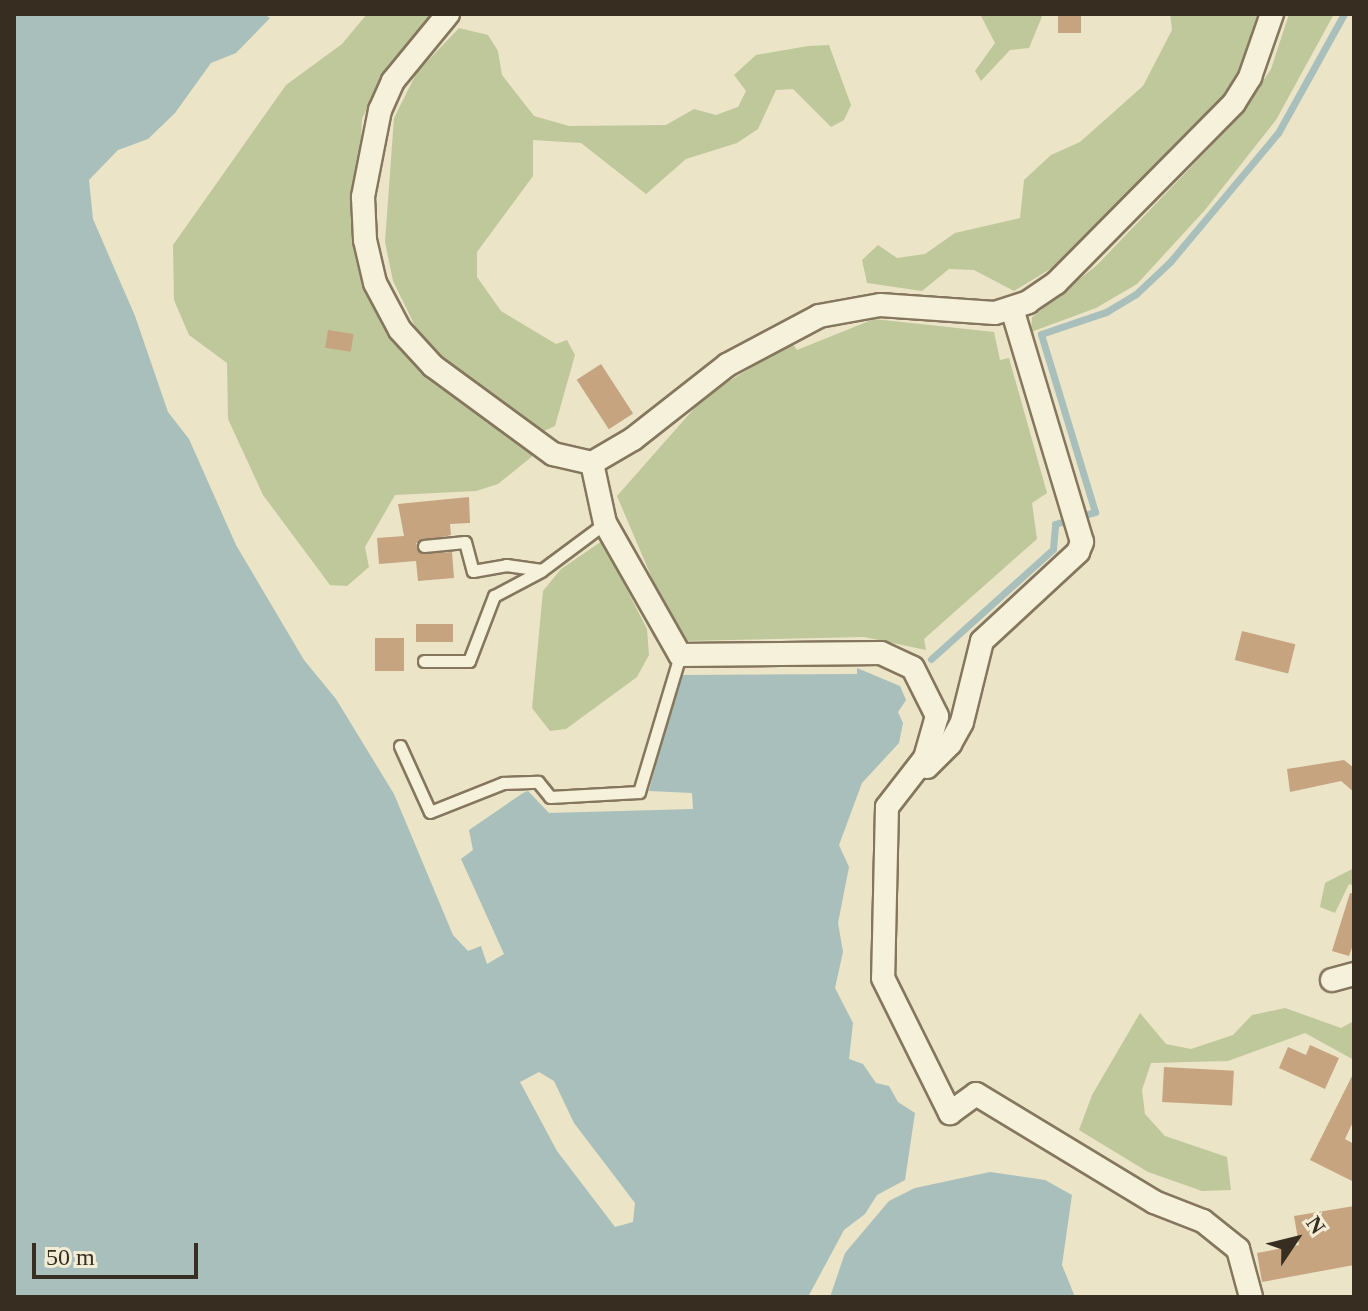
<!DOCTYPE html>
<html>
<head>
<meta charset="utf-8">
<style>
	body { margin:0 }
	#map { position:relative; width:1368px; height:1311px; overflow:hidden; background:#ebe4c7; font-family:"Times New Roman",serif }
	div>[style] { position:absolute }
	[style*='--x'] { left:calc(var(--x)*1px); top:calc(var(--y)*1px); width:calc(var(--w)*1px); rotate:calc(var(--a)*1deg) }
	.green>* { inset:0; background:#bfc89b }
	.water>* { inset:0; background:#a8bfbb }
	.pier>* { inset:0; background:#ebe4c7 }
	.stream>* { height:7px; margin:-3.5px; padding:0 3.5px; transform-origin:3.5px; border-radius:3.5px; background:#a8bfbb }
	.building>* { inset:0; background:#c6a480; transform-origin:0 0 }
	.roads { filter:drop-shadow(2px 0 #85775e) drop-shadow(-2px 0 #85775e) drop-shadow(0 2px #85775e) drop-shadow(0 -2px #85775e) }
	.lane>* { height:11px; margin:-5.5px; padding:0 5.5px; transform-origin:5.5px; border-radius:5.5px; background:#f6f1da }
	.street>* { height:22px; margin:-11px; padding:0 11px; transform-origin:11px; border-radius:11px; background:#f6f1da }
	span { translate:-50% -50%; white-space:nowrap; text-align:center; line-height:1.15; -webkit-text-stroke:6px #f3edd6; paint-order:stroke }
	.frame { position:absolute; inset:0; border:16px solid #372d20; pointer-events:none }
	.north { position:absolute; left:1256px; top:1199px; width:80px; height:80px; -webkit-text-stroke:6px #f3edd6; paint-order:stroke; rotate:55deg; font-size:22px; font-weight:700; line-height:32px; text-align:center; color:#372d20 }
	.north::after { content:''; display:block; margin:auto; width:28px; height:36px; background:#372d20; clip-path:polygon(50% 0,100% 100%,50% 72%,0 100%) }
	.scale { position:absolute; left:32px; top:1243px; width:166px; height:36px; box-sizing:border-box; border:4px solid #372d20; border-top:0; padding-left:10px; font-size:24px; line-height:28px; white-space:nowrap; color:#372d20; -webkit-text-stroke:6px #f3edd6; paint-order:stroke }
</style>
</head>
<body>
<div id="map">
	<div class="green">
		<div style="clip-path:polygon(367px 14px,440px 14px,376px 88px,362px 119px,356px 241px,371px 301px,413px 364px,535px 454px,498px 484px,476px 491px,395px 495px,365px 547px,369px 567px,347px 586px,330px 585px,263px 495px,228px 419px,227px 363px,189px 335px,174px 300px,173px 245px,286px 85px,342px 44px)"></div>
		<div style="clip-path:polygon(980px 14px,1043px 14px,1029px 48px,1010px 50px,981px 81px,975px 71px,995px 43px)"></div>
		<div style="clip-path:polygon(1170px 14px,1261px 14px,1238px 82px,1052px 268px,1014px 291px,974px 270px,949px 269px,922px 291px,867px 283px,862px 260px,878px 245px,897px 258px,925px 254px,955px 233px,1020px 218px,1024px 180px,1051px 155px,1080px 142px,1143px 86px,1172px 30px)"></div>
		<div style="clip-path:polygon(1289px 14px,1334px 14px,1276px 120px,1205px 210px,1137px 284px,1096px 308px,1031px 332px,1032px 317px,1097px 265px,1239px 117px,1271px 69px)"></div>
		<div style="clip-path:polygon(459px 28px,488px 35px,498px 51px,502px 75px,534px 116px,569px 126px,666px 125px,694px 109px,716px 115px,738px 107px,746px 91px,734px 75px,756px 55px,808px 46px,829px 45px,851px 105px,844px 120px,831px 127px,793px 89px,776px 90px,758px 129px,737px 143px,686px 159px,646px 194px,581px 143px,533px 140px,533px 176px,477px 252px,477px 277px,501px 311px,556px 344px,567px 340px,575px 355px,555px 426px,542px 432px,522px 424px,447px 363px,416px 328px,393px 281px,385px 242px,394px 118px,417px 72px)"></div>
		<div style="clip-path:polygon(874px 319px,994px 332px,1000px 360px,1009px 358px,1047px 493px,1032px 503px,1037px 539px,924px 639px,926px 650px,864px 637px,686px 641px,671px 623px,617px 496px,706px 395px,792px 343px,797px 350px)"></div>
		<div style="clip-path:polygon(602px 541px,647px 629px,649px 655px,637px 677px,566px 729px,550px 731px,532px 708px,543px 591px,561px 569px)"></div>
		<div style="clip-path:polygon(1354px 868px,1354px 886px,1349px 884px,1335px 913px,1320px 907px,1325px 883px)"></div>
		<div style="clip-path:polygon(1285px 1008px,1341px 1028px,1352px 1022px,1354px 1060px,1305px 1033px,1228px 1061px,1151px 1063px,1142px 1090px,1145px 1114px,1165px 1136px,1227px 1157px,1231px 1190px,1202px 1191px,1148px 1172px,1079px 1130px,1092px 1095px,1140px 1013px,1166px 1044px,1191px 1049px,1233px 1035px,1252px 1015px)"></div>
	</div>
	<div class="water">
		<div style="clip-path:polygon(14px 14px,264px 14px,270px 18px,236px 53px,211px 63px,175px 113px,148px 139px,118px 150px,89px 180px,93px 219px,135px 316px,168px 412px,189px 439px,236px 545px,304px 660px,336px 699px,394px 794px,453px 935px,468px 951px,481px 946px,487px 964px,504px 954px,461px 859px,473px 850px,469px 830px,523px 793px,528px 791px,549px 813px,693px 809px,692px 793px,649px 791px,680px 675px,857px 674px,857px 668px,900px 686px,906px 700px,898px 712px,903px 723px,899px 743px,862px 783px,839px 845px,849px 867px,838px 923px,843px 952px,835px 988px,853px 1023px,849px 1059px,863px 1064px,876px 1083px,889px 1086px,898px 1102px,915px 1113px,905px 1180px,877px 1195px,865px 1214px,844px 1230px,808px 1297px,14px 1297px)"></div>
		<div style="clip-path:polygon(990px 1172px,1045px 1180px,1072px 1195px,1062px 1265px,1075px 1297px,830px 1297px,845px 1253px,889px 1201px,915px 1188px)"></div>
	</div>
	<div class="pier">
		<div style="clip-path:polygon(539px 1072px,554px 1081px,574px 1123px,635px 1203px,633px 1222px,615px 1227px,557px 1151px,520px 1082px)"></div>
	</div>
	<div class="stream">
		<div style="--x:931;--y:659;--w:164;--a:-42"></div>
		<div style="--x:1053;--y:549;--w:25;--a:-85"></div>
		<div style="--x:1055;--y:524;--w:42;--a:-16.7"></div>
		<div style="--x:1095;--y:512;--w:186;--a:-106.9"></div>
		<div style="--x:1041;--y:334;--w:69;--a:-18.7"></div>
		<div style="--x:1106;--y:312;--w:35;--a:-31"></div>
		<div style="--x:1136;--y:294;--w:47;--a:-43.3"></div>
		<div style="--x:1170;--y:262;--w:168;--a:-50.1"></div>
		<div style="--x:1278;--y:133;--w:136;--a:-61"></div>
	</div>
	<div class="building">
		<div style="left:1058px;top:14px;width:23px;height:19px"></div>
		<div style="left:328px;top:330px;width:26px;height:18px;rotate:9deg"></div>
		<div style="left:601px;top:364px;width:59px;height:29px;rotate:57deg"></div>
		<div style="clip-path:polygon(469px 497px,470px 523px,450px 524px,451px 535px,416px 543px,421px 554px,452px 552px,454px 578px,418px 581px,416px 561px,379px 564px,377px 538px,404px 536px,398px 504px)"></div>
		<div style="left:416px;top:624px;width:37px;height:18px"></div>
		<div style="left:1242px;top:631px;width:55px;height:30px;rotate:14deg"></div>
		<div style="left:375px;top:638px;width:29px;height:33px"></div>
		<div style="clip-path:polygon(1344px 760px,1354px 768px,1354px 792px,1341px 781px,1290px 792px,1287px 769px)"></div>
		<div style="clip-path:polygon(1350px 893px,1354px 894px,1354px 942px,1349px 956px,1332px 951px)"></div>
		<div style="clip-path:polygon(1310px 1045px,1339px 1058px,1325px 1089px,1279px 1068px,1288px 1047px,1306px 1055px)"></div>
		<div style="left:1164px;top:1067px;width:70px;height:35px;rotate:3deg"></div>
		<div style="clip-path:polygon(1354px 1072px,1354px 1120px,1345px 1139px,1354px 1144px,1354px 1182px,1310px 1160px)"></div>
		<div style="clip-path:polygon(1354px 1206px,1354px 1265px,1262px 1282px,1257px 1253px,1299px 1245px,1294px 1216px)"></div>
	</div>
	<div class="roads">
		<div class="lane">
			<div style="--x:424;--y:546;--w:41;--a:-5.6"></div>
			<div style="--x:465;--y:542;--w:30;--a:75"></div>
			<div style="--x:473;--y:571;--w:34;--a:-10"></div>
			<div style="--x:506;--y:565;--w:36;--a:8"></div>
			<div style="--x:542;--y:570;--w:79;--a:-36.7"></div>
			<div style="--x:424;--y:661;--w:45;--a:0"></div>
			<div style="--x:469;--y:661;--w:70;--a:-69"></div>
			<div style="--x:494;--y:596;--w:53;--a:-28"></div>
			<div style="--x:400;--y:746;--w:72;--a:65.6"></div>
			<div style="--x:430;--y:812;--w:79;--a:-21.7"></div>
			<div style="--x:503;--y:783;--w:35;--a:-2"></div>
			<div style="--x:538;--y:782;--w:19;--a:51"></div>
			<div style="--x:550;--y:797;--w:89;--a:-3.2"></div>
			<div style="--x:639;--y:792;--w:143;--a:-73.3"></div>
		</div>
		<div class="street">
			<div style="--x:448;--y:14;--w:87;--a:129.4"></div>
			<div style="--x:393;--y:81;--w:32;--a:114"></div>
			<div style="--x:380;--y:110;--w:89;--a:101.1"></div>
			<div style="--x:363;--y:197;--w:43;--a:87.3"></div>
			<div style="--x:365;--y:240;--w:44;--a:76.9"></div>
			<div style="--x:375;--y:283;--w:53;--a:62"></div>
			<div style="--x:400;--y:330;--w:49;--a:47.5"></div>
			<div style="--x:433;--y:366;--w:149;--a:36.3"></div>
			<div style="--x:553;--y:454;--w:40;--a:13"></div>
			<div style="--x:592;--y:463;--w:48;--a:-30.3"></div>
			<div style="--x:633;--y:439;--w:120;--a:-38.2"></div>
			<div style="--x:727;--y:365;--w:104;--a:-28"></div>
			<div style="--x:819;--y:316;--w:62;--a:-10.2"></div>
			<div style="--x:880;--y:305;--w:115;--a:4"></div>
			<div style="--x:995;--y:313;--w:35;--a:-18"></div>
			<div style="--x:1028;--y:302;--w:34;--a:-34"></div>
			<div style="--x:1056;--y:283;--w:253;--a:-45.3"></div>
			<div style="--x:1234;--y:103;--w:31;--a:-58"></div>
			<div style="--x:1250;--y:77;--w:67;--a:-70.8"></div>
			<div style="--x:592;--y:463;--w:61;--a:77.8"></div>
			<div style="--x:605;--y:523;--w:152;--a:60.4"></div>
			<div style="--x:680;--y:655;--w:201;--a:-0.6"></div>
			<div style="--x:881;--y:653;--w:35;--a:25"></div>
			<div style="--x:913;--y:668;--w:54;--a:63.4"></div>
			<div style="--x:937;--y:716;--w:44;--a:105.9"></div>
			<div style="--x:925;--y:758;--w:62;--a:127.8"></div>
			<div style="--x:887;--y:807;--w:171;--a:91.3"></div>
			<div style="--x:883;--y:978;--w:151;--a:63.6"></div>
			<div style="--x:950;--y:1113;--w:32;--a:-36"></div>
			<div style="--x:976;--y:1094;--w:208;--a:31.2"></div>
			<div style="--x:1154;--y:1202;--w:53;--a:21.2"></div>
			<div style="--x:1203;--y:1221;--w:45;--a:38.7"></div>
			<div style="--x:1238;--y:1249;--w:50;--a:74.8"></div>
			<div style="--x:927;--y:767;--w:33;--a:-45"></div>
			<div style="--x:950;--y:744;--w:25;--a:-61"></div>
			<div style="--x:962;--y:722;--w:83;--a:-76.1"></div>
			<div style="--x:982;--y:641;--w:131;--a:-42.8"></div>
			<div style="--x:1078;--y:552;--w:11;--a:-68"></div>
			<div style="--x:1082;--y:542;--w:243;--a:-106.7"></div>
			<div style="--x:1332;--y:980;--w:23;--a:-15"></div>
		</div>
	</div>
	<div class="frame"></div>
	<div class="north">N</div>
	<div class="scale">50 m</div>
</div>
</body>
</html>
